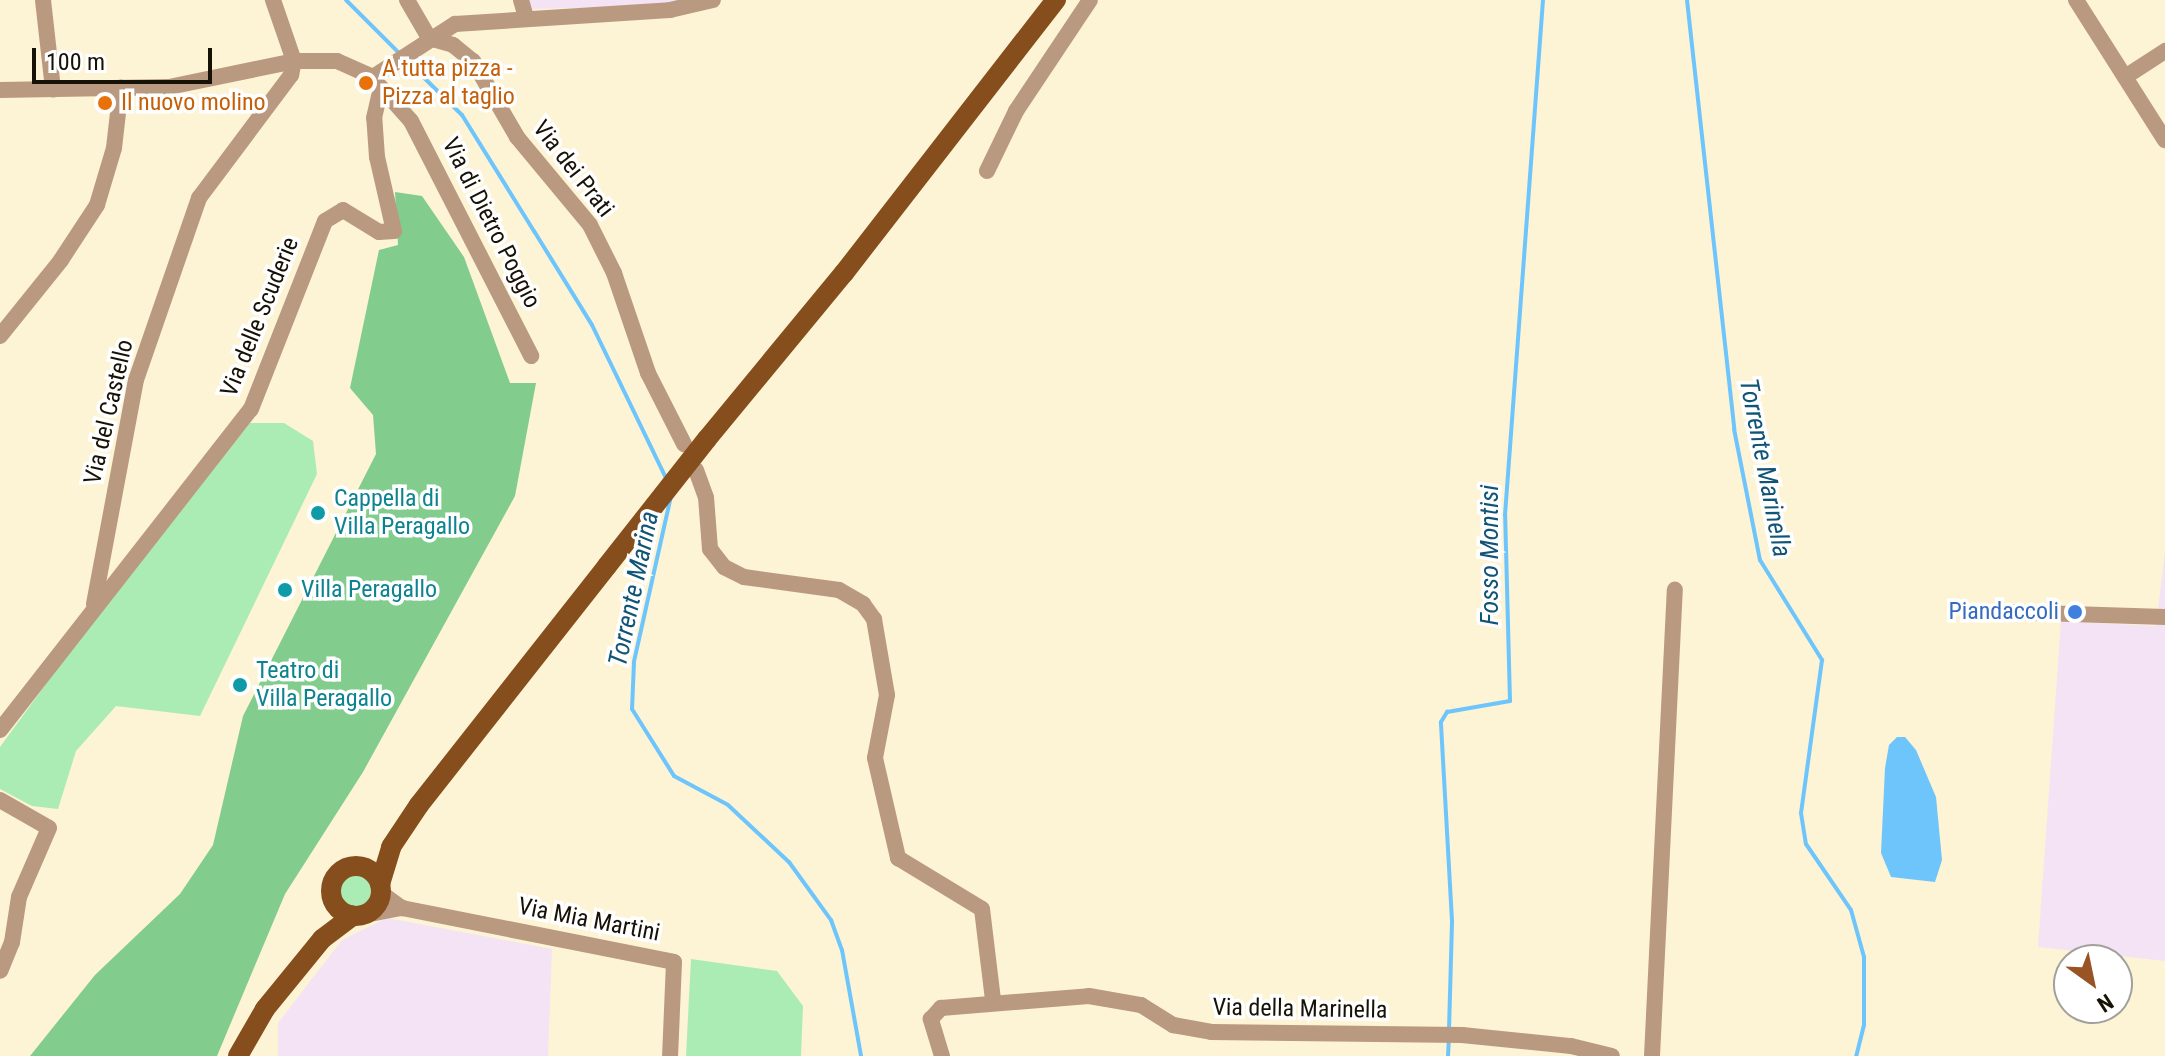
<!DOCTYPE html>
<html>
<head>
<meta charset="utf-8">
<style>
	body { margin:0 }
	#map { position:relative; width:2165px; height:1056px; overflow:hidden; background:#fdf3d5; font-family:"Roboto Condensed",sans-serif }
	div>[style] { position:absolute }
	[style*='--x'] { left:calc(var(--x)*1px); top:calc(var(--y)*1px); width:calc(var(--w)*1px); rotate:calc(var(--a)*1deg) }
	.industrial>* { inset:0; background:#f3e3f5 }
	.green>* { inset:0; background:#abecb4 }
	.round { border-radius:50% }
	.forest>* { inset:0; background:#82cc8e }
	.water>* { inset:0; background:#6ec5fc }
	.stream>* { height:4px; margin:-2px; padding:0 2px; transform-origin:2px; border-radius:2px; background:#6ec5fc }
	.minor>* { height:16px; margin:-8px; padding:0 8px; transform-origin:8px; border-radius:8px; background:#ba9981 }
	.major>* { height:20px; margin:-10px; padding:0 10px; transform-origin:10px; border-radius:10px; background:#864e1d }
	.major>.ring { margin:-10px; padding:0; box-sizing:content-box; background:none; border:20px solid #864e1d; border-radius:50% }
	.major-bridge>* { height:20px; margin:-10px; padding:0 10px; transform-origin:10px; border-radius:10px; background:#864e1d }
	.dots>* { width:22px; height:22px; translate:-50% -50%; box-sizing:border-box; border:4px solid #fff; border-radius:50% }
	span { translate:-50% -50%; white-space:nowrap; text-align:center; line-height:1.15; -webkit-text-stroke:7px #fff; paint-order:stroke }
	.food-label { font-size:24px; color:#c56008 }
	.left { translate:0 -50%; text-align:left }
	.street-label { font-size:24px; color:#171206 }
	.culture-label { font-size:24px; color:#0d838f }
	.shop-label { font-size:24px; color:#366cbe }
	.right { translate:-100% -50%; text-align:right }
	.water-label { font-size:26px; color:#105478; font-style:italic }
	.north { position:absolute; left:2053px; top:944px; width:80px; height:80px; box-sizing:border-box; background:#fff; border:2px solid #a2a09b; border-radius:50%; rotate:147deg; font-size:22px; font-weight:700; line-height:32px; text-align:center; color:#171206 }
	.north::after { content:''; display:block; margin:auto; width:28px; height:36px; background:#985425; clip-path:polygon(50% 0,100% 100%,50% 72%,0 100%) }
	.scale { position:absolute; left:32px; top:48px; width:180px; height:36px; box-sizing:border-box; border:4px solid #171206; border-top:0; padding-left:10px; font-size:24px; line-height:28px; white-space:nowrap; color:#171206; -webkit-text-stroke:6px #fff; paint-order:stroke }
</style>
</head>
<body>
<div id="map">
	<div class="industrial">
		<div style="clip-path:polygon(527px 0,684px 0,662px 6px,529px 9px)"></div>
		<div style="clip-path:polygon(2165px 551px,2165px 961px,2038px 947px,2061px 621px,2156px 626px)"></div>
		<div style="clip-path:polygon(387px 918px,552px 949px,548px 1056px,278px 1056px,278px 1023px,342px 940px)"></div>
	</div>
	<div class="green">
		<div style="clip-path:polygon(250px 423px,284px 423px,313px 441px,317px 474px,200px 716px,116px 706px,76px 751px,58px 809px,32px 806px,0 789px,0 747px,73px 647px)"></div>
		<div class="round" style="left:336px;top:872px;width:38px;height:38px"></div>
		<div style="clip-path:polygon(691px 959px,777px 971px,803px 1006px,801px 1056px,686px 1056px)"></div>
	</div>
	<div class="forest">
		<div style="clip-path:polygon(395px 192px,422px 196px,464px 257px,510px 383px,536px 383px,515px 496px,363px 772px,285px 894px,217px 1056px,30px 1056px,95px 975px,180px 894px,213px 845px,243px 716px,376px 454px,373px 415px,350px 388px,379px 250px,398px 245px)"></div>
	</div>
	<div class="water">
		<div style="clip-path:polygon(1897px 737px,1905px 737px,1916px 750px,1936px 797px,1942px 860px,1935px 882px,1891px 877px,1881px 853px,1885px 768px,1889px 745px)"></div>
	</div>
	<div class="stream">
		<div style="--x:346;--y:0;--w:78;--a:45"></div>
		<div style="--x:1687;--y:0;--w:432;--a:83.7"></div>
		<div style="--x:1734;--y:429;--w:134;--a:78.8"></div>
		<div style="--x:1760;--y:560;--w:118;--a:58.2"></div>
		<div style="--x:1822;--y:660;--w:154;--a:97.8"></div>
		<div style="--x:1801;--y:813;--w:31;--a:81"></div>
		<div style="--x:1806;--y:844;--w:80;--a:55.7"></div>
		<div style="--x:1851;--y:910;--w:49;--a:74.5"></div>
		<div style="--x:1864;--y:957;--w:68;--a:90"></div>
		<div style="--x:1864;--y:1025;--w:32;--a:104"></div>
		<div style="--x:408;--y:62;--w:76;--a:44.5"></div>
		<div style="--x:462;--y:115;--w:137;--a:58.2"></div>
		<div style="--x:534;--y:231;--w:110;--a:58.3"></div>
		<div style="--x:592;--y:325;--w:172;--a:64.2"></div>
		<div style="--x:671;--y:496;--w:170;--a:102.6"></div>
		<div style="--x:634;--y:662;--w:47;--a:92.4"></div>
		<div style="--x:632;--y:709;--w:79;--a:57.9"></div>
		<div style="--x:674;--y:776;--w:61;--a:28.2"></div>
		<div style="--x:728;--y:805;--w:83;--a:43.1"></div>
		<div style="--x:789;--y:862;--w:72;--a:54.1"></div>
		<div style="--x:831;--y:920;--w:32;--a:70"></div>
		<div style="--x:842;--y:950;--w:108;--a:79.8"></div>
		<div style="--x:1449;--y:1030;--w:109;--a:-88.4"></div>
		<div style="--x:1452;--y:921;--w:199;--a:-93.2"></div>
		<div style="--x:1441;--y:722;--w:12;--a:-59"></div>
		<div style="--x:1447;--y:712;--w:64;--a:-9.9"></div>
		<div style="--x:1510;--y:701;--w:186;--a:-91.5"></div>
		<div style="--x:1505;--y:515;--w:516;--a:-85.78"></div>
		<div style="--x:1448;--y:1056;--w:18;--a:-87"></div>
	</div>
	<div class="minor">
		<div style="--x:43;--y:0;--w:90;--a:83.6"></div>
		<div style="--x:407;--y:0;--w:44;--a:59.9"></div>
		<div style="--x:521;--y:0;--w:18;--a:74"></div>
		<div style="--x:2076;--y:0;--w:166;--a:57.6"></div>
		<div style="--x:429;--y:38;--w:25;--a:16"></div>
		<div style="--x:453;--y:45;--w:26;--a:39"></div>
		<div style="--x:473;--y:61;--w:88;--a:59.9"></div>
		<div style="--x:517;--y:137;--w:114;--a:50.3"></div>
		<div style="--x:590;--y:225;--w:54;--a:63.4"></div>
		<div style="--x:614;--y:273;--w:106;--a:71.2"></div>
		<div style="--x:648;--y:373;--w:80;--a:63.1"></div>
		<div style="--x:373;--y:77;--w:98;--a:-32.9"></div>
		<div style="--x:455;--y:24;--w:215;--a:-3.7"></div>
		<div style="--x:670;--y:10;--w:44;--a:-13.1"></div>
		<div style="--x:2125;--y:77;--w:48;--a:-33"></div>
		<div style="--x:376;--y:82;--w:52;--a:48.1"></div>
		<div style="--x:411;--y:121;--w:264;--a:62.9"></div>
		<div style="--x:0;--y:90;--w:169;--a:-1"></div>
		<div style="--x:169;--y:87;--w:128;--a:-11.7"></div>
		<div style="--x:294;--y:61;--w:43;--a:0"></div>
		<div style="--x:337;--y:61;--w:39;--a:24"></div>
		<div style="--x:987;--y:171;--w:67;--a:-64.2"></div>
		<div style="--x:1016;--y:111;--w:133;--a:-56.3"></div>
		<div style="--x:0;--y:336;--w:97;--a:-51.2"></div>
		<div style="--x:61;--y:260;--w:66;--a:-56.8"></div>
		<div style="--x:97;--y:205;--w:59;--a:-73.4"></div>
		<div style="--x:114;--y:148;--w:61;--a:-83.5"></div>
		<div style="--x:696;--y:470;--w:29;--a:70"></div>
		<div style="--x:706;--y:497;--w:52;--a:85.6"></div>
		<div style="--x:710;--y:549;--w:23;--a:52"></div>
		<div style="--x:724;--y:567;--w:22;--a:27"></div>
		<div style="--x:744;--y:577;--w:96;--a:7.8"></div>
		<div style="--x:839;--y:590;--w:28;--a:30"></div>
		<div style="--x:863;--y:604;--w:19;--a:54"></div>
		<div style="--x:874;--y:619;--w:77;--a:80.3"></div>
		<div style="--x:887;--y:695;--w:64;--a:100.8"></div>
		<div style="--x:875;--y:758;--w:103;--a:77"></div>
		<div style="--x:898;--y:858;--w:98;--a:31.3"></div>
		<div style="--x:982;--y:909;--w:92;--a:83.1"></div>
		<div style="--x:94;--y:604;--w:228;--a:-79.4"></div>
		<div style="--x:136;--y:380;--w:193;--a:-70.9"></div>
		<div style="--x:199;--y:198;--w:154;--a:-53.2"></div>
		<div style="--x:291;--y:75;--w:14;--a:-78"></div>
		<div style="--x:294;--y:61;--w:65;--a:-109"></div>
		<div style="--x:2006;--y:612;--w:159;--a:1.8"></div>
		<div style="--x:0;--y:730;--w:407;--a:-52"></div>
		<div style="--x:251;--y:409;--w:202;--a:-68.5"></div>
		<div style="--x:325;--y:221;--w:21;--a:-31"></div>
		<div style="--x:343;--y:210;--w:42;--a:31.4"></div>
		<div style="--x:379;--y:232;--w:15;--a:-4"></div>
		<div style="--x:394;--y:231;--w:76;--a:-102.9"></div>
		<div style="--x:377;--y:157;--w:39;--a:-94"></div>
		<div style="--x:374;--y:118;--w:31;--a:-77"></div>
		<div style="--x:0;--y:800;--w:56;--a:29.7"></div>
		<div style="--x:49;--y:828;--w:75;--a:113.5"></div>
		<div style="--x:19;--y:897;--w:46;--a:98.8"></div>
		<div style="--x:12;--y:942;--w:31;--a:112"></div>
		<div style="--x:381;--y:893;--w:26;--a:36"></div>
		<div style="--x:402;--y:908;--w:277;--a:11.2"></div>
		<div style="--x:674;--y:962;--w:94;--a:92.4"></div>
		<div style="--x:365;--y:915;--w:38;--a:-11"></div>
		<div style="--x:942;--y:1056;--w:39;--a:-107"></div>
		<div style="--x:931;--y:1019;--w:15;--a:-48"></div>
		<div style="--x:941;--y:1008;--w:148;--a:-4.6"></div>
		<div style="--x:1089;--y:996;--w:53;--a:9.8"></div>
		<div style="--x:1141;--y:1005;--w:38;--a:32"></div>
		<div style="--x:1173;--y:1025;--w:39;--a:10"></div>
		<div style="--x:1211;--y:1032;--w:251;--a:0.7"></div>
		<div style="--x:1462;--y:1035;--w:110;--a:5.8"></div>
		<div style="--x:1571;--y:1046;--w:42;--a:13.7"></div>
		<div style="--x:1652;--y:1056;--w:467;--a:-87.2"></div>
	</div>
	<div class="major">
		<div style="--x:707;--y:439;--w:215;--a:-50.5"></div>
		<div style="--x:844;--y:273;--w:346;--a:-52.2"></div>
		<div class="ring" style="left:331px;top:866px;width:30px;height:30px"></div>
		<div style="--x:380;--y:884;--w:39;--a:-73"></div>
		<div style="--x:391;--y:847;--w:50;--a:-56.3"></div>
		<div style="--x:419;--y:805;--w:304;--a:-51.8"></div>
		<div style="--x:238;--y:1056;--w:54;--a:-60.1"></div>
		<div style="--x:265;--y:1009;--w:90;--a:-50.8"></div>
		<div style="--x:322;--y:939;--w:39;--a:-37"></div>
	</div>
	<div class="major-bridge">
		<div style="--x:607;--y:566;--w:162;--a:-51.8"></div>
	</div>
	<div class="dots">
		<div style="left:366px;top:83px;background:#e8710a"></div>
		<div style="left:105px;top:103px;background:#e8710a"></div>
		<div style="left:318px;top:513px;background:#0f9aa8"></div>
		<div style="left:285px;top:590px;background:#0f9aa8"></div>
		<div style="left:2075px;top:612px;background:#3f7fe0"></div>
		<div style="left:240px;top:685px;background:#0f9aa8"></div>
	</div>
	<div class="food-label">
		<span class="left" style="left:382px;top:83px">A tutta pizza -<br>Pizza al taglio</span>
		<span class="left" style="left:121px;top:103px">Il nuovo molino</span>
	</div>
	<div class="street-label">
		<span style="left:573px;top:169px;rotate:52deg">Via dei Prati</span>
		<span style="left:491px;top:223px;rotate:63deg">Via di Dietro Poggio</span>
		<span style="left:260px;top:317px;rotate:-68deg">Via delle Scuderie</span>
		<span style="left:109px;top:412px;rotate:-77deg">Via del Castello</span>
		<span style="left:589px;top:920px;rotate:11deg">Via Mia Martini</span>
		<span style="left:1300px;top:1009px;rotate:1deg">Via della Marinella</span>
	</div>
	<div class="culture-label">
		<span class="left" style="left:334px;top:513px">Cappella di<br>Villa Peragallo</span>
		<span class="left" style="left:301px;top:590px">Villa Peragallo</span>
		<span class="left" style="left:256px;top:685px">Teatro di<br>Villa Peragallo</span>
	</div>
	<div class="shop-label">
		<span class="right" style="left:2059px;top:612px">Piandaccoli</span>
	</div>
	<div class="water-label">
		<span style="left:1765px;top:468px;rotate:79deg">Torrente Marinella</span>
		<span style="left:1490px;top:555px;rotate:-90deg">Fosso Montisi</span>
		<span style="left:634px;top:589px;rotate:-78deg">Torrente Marina</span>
	</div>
	<div class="north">N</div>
	<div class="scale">100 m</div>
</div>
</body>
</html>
